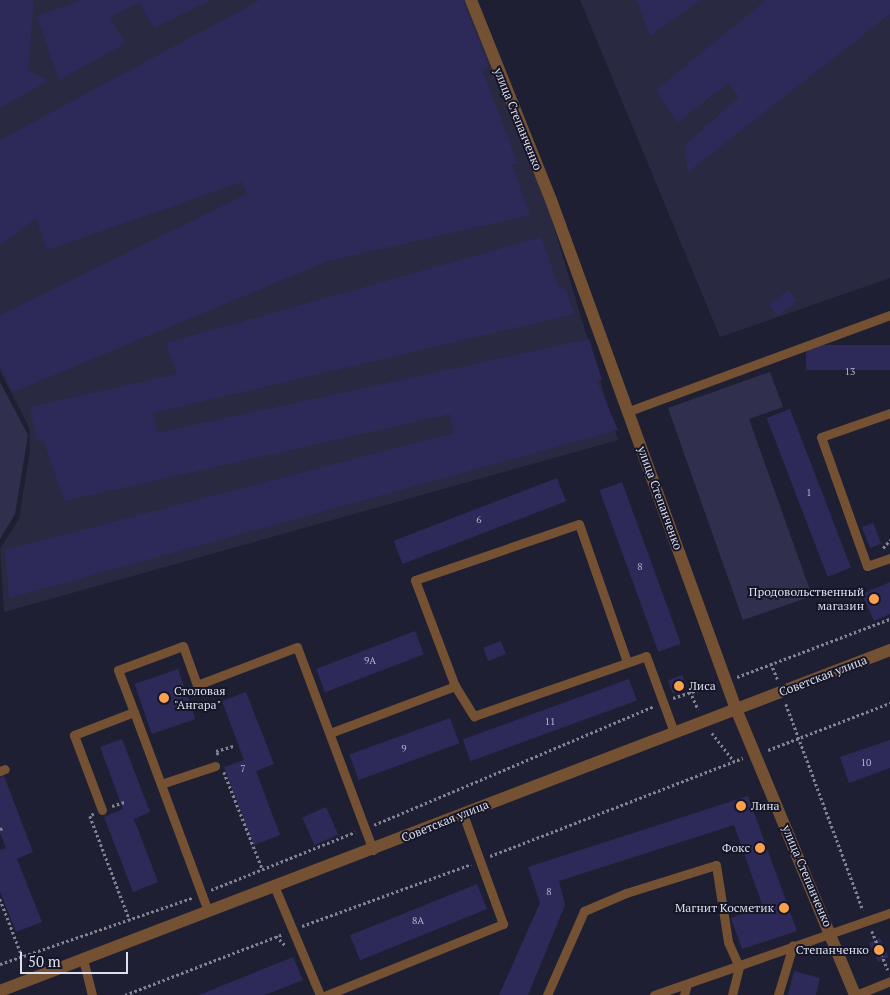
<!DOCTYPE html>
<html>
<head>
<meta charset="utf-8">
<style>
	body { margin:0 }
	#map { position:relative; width:890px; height:995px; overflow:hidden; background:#1f1f33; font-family:"PT Serif",serif }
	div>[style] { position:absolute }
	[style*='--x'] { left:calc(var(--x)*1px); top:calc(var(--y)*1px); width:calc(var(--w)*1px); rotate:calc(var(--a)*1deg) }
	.built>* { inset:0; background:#292942 }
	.green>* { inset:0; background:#30304e }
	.building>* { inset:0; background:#2d2a5a; transform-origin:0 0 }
	.path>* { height:2.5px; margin-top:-1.25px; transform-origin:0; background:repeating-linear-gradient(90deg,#828394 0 2.5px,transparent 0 5px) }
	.service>* { height:9px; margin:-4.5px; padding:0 4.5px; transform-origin:4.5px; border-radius:4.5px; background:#745133 }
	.minor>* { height:12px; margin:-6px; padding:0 6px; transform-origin:6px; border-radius:6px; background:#745133 }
	.tertiary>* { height:12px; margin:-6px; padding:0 6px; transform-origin:6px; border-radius:6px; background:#745133 }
	.dots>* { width:14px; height:14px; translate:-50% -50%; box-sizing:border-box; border:2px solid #161629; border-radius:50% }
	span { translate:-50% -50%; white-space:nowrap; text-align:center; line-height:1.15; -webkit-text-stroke:4px #161629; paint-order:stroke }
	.number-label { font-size:10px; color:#b2b2c8 }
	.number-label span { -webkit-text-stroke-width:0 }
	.street-label { font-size:12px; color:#dedfed }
	.poi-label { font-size:12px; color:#dedfed }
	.right { translate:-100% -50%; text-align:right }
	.left { translate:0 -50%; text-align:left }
	.scale { position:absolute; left:20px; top:952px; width:108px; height:22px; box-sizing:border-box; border:2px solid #dedfed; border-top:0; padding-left:6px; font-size:15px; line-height:18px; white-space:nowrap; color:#dedfed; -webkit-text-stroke:4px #161629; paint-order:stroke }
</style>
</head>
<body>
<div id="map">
	<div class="built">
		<div style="clip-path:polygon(0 0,470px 0,543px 191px,618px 440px,4px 612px,0 549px,19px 519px,30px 450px,29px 427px,0 371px)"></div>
		<div style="clip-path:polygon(580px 0,890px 0,890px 278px,720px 337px)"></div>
	</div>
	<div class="green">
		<div style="clip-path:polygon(770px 372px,783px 407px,749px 419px,812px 596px,743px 620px,668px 408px)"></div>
		<div style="clip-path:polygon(0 382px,28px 435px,15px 514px,0 539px)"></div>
	</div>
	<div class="building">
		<div style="clip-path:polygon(0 0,34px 0,28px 70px,48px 81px,0 108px)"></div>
		<div style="clip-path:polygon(83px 0,211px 0,154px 28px,139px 2px,109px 18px,126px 43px,59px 80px,37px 16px)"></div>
		<div style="clip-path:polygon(260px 0,463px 0,489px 67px,482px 69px,518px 164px,512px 165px,530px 215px,328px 261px,13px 392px,0 367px,0 315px,247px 194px,242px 182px,47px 250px,36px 218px,0 245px,0 140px)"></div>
		<div style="clip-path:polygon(637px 0,700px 0,650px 36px)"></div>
		<div style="clip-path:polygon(766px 0,890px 0,890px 14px,688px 172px,684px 146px,739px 97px,728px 83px,677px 123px,656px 90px)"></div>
		<div style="clip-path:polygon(541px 237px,559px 288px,565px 287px,574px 314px,153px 413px,157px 433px,589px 339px,602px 380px,597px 381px,618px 430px,9px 598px,5px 550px,454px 433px,450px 414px,64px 501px,43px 439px,37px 441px,30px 407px,177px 374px,166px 343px)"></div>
		<div style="left:788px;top:290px;width:14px;height:24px;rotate:51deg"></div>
		<div style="left:890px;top:345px;width:25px;height:84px;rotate:90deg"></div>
		<div style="left:790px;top:409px;width:170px;height:25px;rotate:69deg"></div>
		<div style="left:557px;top:478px;width:25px;height:175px;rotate:69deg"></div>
		<div style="left:622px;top:482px;width:172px;height:24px;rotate:70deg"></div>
		<div style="left:873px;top:523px;width:22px;height:12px;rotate:68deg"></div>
		<div style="clip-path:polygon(890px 582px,890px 614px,874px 621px,862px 594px)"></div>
		<div style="left:415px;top:631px;width:25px;height:106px;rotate:69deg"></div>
		<div style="left:501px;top:641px;width:14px;height:19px;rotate:69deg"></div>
		<div style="left:178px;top:669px;width:53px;height:46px;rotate:71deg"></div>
		<div style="left:682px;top:675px;width:14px;height:15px;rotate:69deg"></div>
		<div style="left:629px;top:679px;width:23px;height:177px;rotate:70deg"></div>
		<div style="clip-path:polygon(246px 692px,274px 764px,256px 771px,280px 835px,254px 845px,224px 767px,244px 760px,222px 701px)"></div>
		<div style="left:450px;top:718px;width:27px;height:107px;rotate:70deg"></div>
		<div style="clip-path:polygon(122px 739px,150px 812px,134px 819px,158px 882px,133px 892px,104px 817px,123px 809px,100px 747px)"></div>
		<div style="clip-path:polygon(890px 740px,890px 768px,849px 783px,840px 757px)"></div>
		<div style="clip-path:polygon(4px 776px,33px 852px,17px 859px,42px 922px,16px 932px,0 891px,0 850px,6px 848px,0 833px,0 777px)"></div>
		<div style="clip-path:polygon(748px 796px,797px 931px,742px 949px,731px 918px,763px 907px,734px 825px,559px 881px,565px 905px,528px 995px,499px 995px,540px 903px,528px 867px)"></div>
		<div style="left:326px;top:807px;width:30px;height:26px;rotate:66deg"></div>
		<div style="left:477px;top:884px;width:27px;height:137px;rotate:68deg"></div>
		<div style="left:880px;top:938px;width:21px;height:12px;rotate:65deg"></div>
		<div style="clip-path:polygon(293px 957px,303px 980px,265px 995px,199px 995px)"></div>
		<div style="clip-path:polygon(794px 971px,820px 978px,816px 995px,788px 995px)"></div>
	</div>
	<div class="path">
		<div style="--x:883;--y:548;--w:11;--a:-49"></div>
		<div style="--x:771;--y:663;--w:18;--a:68"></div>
		<div style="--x:737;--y:677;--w:164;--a:-20.8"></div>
		<div style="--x:690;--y:691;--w:20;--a:66"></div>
		<div style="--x:673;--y:698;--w:42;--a:-18"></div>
		<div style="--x:786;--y:704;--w:220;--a:69.5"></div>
		<div style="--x:712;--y:733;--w:36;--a:52"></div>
		<div style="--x:768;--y:750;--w:131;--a:-21.1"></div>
		<div style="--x:218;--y:755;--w:4;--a:-117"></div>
		<div style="--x:216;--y:751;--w:19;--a:-16"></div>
		<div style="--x:224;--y:772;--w:103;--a:68.4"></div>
		<div style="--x:112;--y:806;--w:13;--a:-18"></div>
		<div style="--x:94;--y:814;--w:4;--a:153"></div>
		<div style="--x:90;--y:816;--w:112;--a:69.1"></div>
		<div style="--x:374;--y:825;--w:304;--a:-23"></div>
		<div style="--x:0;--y:829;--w:3;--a:-18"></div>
		<div style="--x:490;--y:856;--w:271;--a:-21.2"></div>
		<div style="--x:211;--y:890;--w:155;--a:-21.9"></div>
		<div style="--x:0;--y:899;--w:61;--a:68.9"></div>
		<div style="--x:302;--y:926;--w:180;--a:-20.1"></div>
		<div style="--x:872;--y:931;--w:42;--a:67.7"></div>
		<div style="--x:276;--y:936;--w:14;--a:45"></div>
		<div style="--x:0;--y:964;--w:203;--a:-19"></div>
		<div style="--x:125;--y:995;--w:169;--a:-21.1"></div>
	</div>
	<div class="service">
		<div style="--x:629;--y:411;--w:278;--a:-20.2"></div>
		<div style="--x:890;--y:413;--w:73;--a:160.8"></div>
		<div style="--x:821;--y:437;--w:137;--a:70.4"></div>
		<div style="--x:867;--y:566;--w:24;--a:-19"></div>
		<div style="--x:455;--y:686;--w:113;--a:-110.7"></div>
		<div style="--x:415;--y:580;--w:173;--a:-18.9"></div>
		<div style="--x:579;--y:524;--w:146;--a:70.8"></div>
		<div style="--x:134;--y:712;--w:45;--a:-110.9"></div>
		<div style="--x:118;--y:670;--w:69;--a:-20.3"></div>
		<div style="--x:183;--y:646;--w:41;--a:70.3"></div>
		<div style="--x:197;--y:685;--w:107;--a:-20.8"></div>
		<div style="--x:297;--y:647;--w:217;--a:69.5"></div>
		<div style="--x:330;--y:733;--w:134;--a:-20.6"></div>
		<div style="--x:455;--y:686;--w:36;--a:58"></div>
		<div style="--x:474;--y:716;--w:182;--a:-19.2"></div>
		<div style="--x:646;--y:656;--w:81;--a:69.8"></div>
		<div style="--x:0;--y:771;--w:5;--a:-22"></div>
		<div style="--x:161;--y:784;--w:57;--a:-18.4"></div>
		<div style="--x:102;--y:810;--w:80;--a:-110.5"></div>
		<div style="--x:74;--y:735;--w:64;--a:-21"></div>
		<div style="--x:134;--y:712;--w:212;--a:69.6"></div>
		<div style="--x:275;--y:888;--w:116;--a:67.2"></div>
		<div style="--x:83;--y:959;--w:37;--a:76"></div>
		<div style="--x:327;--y:995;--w:190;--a:-22"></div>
		<div style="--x:503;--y:924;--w:117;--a:-110"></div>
		<div style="--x:547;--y:995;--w:92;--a:-66.2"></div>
		<div style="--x:584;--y:911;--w:46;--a:-23.2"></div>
		<div style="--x:626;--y:893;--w:94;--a:-17.3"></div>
		<div style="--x:716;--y:865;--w:78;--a:81.1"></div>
		<div style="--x:728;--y:942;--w:27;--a:66"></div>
		<div style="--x:739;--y:967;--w:29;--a:104"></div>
		<div style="--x:654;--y:995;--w:250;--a:-19.2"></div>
		<div style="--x:684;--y:995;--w:11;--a:-75"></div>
		<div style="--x:778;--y:995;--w:52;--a:-73.3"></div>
		<div style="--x:856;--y:995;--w:37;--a:-22"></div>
	</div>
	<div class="minor">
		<div style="--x:471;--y:0;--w:215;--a:68.2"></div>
		<div style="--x:551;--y:200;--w:542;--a:70.03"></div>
		<div style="--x:736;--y:709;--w:310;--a:67.4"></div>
	</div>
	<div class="tertiary">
		<div style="--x:0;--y:991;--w:953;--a:-20.96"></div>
	</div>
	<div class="dots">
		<div style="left:874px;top:599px;background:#f9a04c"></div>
		<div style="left:679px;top:686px;background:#f9a04c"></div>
		<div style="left:164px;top:698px;background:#f9a04c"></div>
		<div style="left:741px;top:806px;background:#f9a04c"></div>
		<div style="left:760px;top:848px;background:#f9a04c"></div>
		<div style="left:784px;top:908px;background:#f9a04c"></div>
		<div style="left:879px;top:950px;background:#f9a04c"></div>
	</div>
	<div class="number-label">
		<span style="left:850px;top:372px">13</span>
		<span style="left:809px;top:493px">1</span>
		<span style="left:479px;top:520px">6</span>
		<span style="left:640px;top:567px">8</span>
		<span style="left:370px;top:661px">9А</span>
		<span style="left:550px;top:722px">11</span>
		<span style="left:404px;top:749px">9</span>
		<span style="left:866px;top:763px">10</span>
		<span style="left:243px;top:769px">7</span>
		<span style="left:549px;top:892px">8</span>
		<span style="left:418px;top:921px">8А</span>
	</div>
	<div class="street-label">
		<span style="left:518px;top:119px;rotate:68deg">улица Степанченко</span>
		<span style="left:660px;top:498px;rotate:70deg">улица Степанченко</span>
		<span style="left:823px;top:676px;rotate:-21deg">Советская улица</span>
		<span style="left:445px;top:821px;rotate:-22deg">Советская улица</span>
		<span style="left:807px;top:876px;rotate:67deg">улица Степанченко</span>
	</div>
	<div class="poi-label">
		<span class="right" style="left:864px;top:599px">Продовольственный<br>магазин</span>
		<span class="left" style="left:689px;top:686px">Лиса</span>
		<span class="left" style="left:174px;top:698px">Столовая<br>"Ангара"</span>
		<span class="left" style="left:751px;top:806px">Лина</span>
		<span class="right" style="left:750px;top:848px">Фокс</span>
		<span class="right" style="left:774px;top:908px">Магнит Косметик</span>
		<span class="right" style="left:869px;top:950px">Степанченко</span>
	</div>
	<div class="scale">50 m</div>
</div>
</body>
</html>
